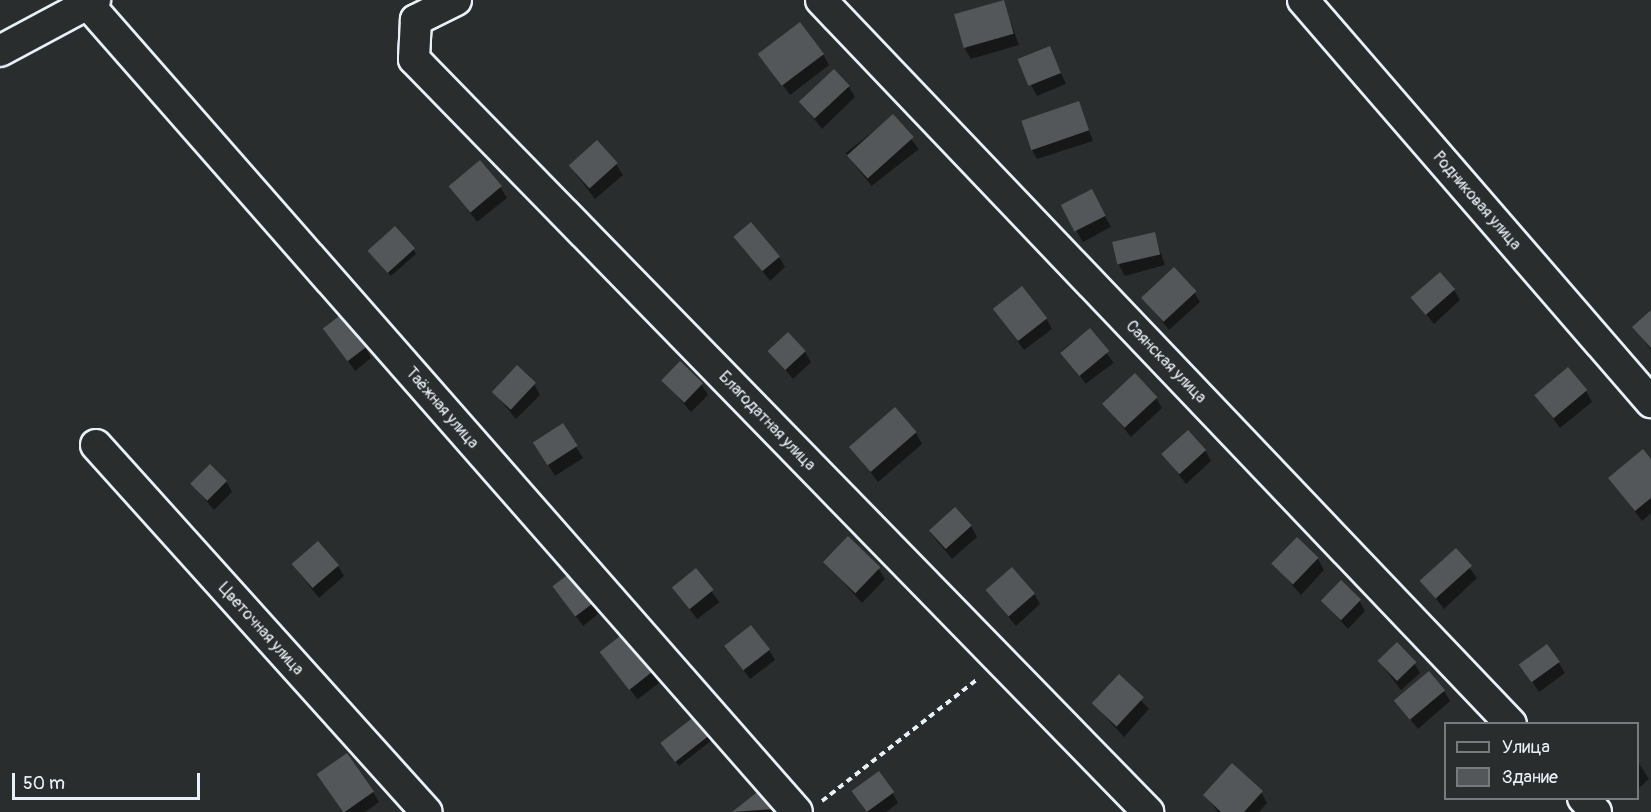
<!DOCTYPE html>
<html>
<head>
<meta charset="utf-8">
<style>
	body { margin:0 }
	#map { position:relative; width:1651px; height:812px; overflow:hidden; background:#2a2d2e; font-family:Pangolin,sans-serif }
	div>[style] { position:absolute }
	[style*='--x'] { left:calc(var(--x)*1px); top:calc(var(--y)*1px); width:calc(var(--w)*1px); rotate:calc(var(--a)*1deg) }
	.shadow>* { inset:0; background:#0007; transform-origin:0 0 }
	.building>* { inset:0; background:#535759; transform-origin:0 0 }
	.path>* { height:4px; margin-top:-2px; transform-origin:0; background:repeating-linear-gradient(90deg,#e8f1f8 0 6px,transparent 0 10.5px) }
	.roads { filter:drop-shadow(2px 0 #e8f1f8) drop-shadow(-2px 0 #e8f1f8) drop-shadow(0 2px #e8f1f8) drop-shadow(0 -2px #e8f1f8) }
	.street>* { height:30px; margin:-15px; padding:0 15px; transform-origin:15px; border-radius:15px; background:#2a2d2e }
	span { translate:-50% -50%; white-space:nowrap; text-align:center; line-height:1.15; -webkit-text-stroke:4.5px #2a2d2e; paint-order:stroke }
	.street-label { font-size:16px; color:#e8f1f8 }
	.legend { position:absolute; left:1444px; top:722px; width:195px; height:78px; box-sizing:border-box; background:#2a2d2e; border:2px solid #767b7f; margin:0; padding:8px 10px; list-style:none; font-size:18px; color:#e8f1f8 }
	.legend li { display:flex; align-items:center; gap:12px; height:30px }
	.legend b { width:30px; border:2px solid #767b7f }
	.scale { position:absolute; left:12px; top:773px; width:188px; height:27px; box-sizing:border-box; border:3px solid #e8f1f8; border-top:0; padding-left:8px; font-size:18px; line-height:21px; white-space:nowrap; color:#e8f1f8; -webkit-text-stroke:4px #2a2d2e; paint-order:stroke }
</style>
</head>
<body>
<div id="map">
	<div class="shadow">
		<div style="clip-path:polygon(1003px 2px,1019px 45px,971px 59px,965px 49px)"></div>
		<div style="clip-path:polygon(1049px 48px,1066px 84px,1037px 96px,1031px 85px)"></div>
		<div style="clip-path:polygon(760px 54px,823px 54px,829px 65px,790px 95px)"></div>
		<div style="clip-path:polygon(849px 87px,855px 97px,822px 129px,801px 102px)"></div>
		<div style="clip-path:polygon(1079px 103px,1093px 141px,1037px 159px,1031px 148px)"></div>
		<div style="left:893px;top:116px;width:42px;height:60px;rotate:52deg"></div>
		<div style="clip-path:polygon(616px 164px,623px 175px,595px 199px,570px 166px)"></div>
		<div style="clip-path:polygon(450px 186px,500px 187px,507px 198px,477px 222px)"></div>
		<div style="left:1091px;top:191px;width:41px;height:32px;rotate:61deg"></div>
		<div style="clip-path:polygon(1154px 234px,1165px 265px,1125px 276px,1119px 265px)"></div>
		<div style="clip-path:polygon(736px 237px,779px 257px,785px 267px,770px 281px)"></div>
		<div style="clip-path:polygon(413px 249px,416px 254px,391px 276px,372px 255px)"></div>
		<div style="clip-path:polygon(1454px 290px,1460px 300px,1434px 324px,1413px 298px)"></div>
		<div style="clip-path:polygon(1194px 292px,1200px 302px,1169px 330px,1143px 297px)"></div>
		<div style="clip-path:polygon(995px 310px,1046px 318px,1052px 329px,1024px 350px)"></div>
		<div style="clip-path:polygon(1651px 312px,1651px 350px,1634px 327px)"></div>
		<div style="left:1089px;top:330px;width:41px;height:35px;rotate:53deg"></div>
		<div style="clip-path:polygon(332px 339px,365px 347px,371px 358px,355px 371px)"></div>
		<div style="clip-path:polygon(770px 351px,805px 352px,811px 362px,793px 379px)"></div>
		<div style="clip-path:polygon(663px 380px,701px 384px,708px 395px,691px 412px)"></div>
		<div style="clip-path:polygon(534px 384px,540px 395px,516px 419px,493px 391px)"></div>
		<div style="clip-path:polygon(1586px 391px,1592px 402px,1560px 428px,1536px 395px)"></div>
		<div style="clip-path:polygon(1156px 398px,1162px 408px,1131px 437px,1104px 404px)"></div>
		<div style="clip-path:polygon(562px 425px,583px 458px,555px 476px,541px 453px)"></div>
		<div style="clip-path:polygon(916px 433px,922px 444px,878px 482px,852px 448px)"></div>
		<div style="clip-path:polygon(1205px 450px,1211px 461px,1186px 484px,1163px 454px)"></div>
		<div style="clip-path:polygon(1651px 462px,1651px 513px,1642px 521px,1610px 478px)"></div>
		<div style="clip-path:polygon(226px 481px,232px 492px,214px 510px,192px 484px)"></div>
		<div style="clip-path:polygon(971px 526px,977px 537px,952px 559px,930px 532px)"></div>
		<div style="clip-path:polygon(1456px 550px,1477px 578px,1444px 609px,1422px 581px)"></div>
		<div style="clip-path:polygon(1318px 559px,1324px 570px,1301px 595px,1274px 564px)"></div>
		<div style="clip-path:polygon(825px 562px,878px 568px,885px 579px,862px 603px)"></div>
		<div style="clip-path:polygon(293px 565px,338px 566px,344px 576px,319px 598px)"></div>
		<div style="left:696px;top:571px;width:39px;height:28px;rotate:53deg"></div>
		<div style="clip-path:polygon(555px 587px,592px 604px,598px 614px,583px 626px)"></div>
		<div style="clip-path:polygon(988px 592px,1034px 593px,1040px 604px,1016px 626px)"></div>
		<div style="clip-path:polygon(1359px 600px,1365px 611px,1348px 629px,1323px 601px)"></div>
		<div style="left:623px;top:635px;width:60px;height:27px;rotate:53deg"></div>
		<div style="clip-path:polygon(726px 647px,769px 650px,775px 660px,750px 679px)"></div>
		<div style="clip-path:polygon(1379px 661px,1414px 663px,1420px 673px,1401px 690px)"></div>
		<div style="clip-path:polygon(1559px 663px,1565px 673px,1539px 692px,1521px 665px)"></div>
		<div style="clip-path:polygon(1119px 677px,1149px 709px,1124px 737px,1094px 704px)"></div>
		<div style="clip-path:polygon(1444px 691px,1450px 701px,1418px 729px,1396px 701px)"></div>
		<div style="clip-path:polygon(709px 736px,712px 740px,679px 766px,665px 748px)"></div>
		<div style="clip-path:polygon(1638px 762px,1649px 779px,1638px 789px)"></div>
		<div style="clip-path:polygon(326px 785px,373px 792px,379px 802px,365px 812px,344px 812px)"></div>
		<div style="clip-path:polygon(760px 792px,775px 812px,734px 812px)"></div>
		<div style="clip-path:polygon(892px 792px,898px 803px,886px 812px,866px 812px,859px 801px)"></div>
		<div style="clip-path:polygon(1261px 792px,1267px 803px,1259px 812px,1218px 812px,1205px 795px)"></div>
	</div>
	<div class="building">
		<div style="left:1004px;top:0;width:35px;height:52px;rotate:74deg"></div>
		<div style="left:800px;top:22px;width:40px;height:53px;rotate:53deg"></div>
		<div style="left:1050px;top:46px;width:29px;height:35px;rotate:68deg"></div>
		<div style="left:834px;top:69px;width:23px;height:48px;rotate:47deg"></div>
		<div style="left:1079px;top:101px;width:31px;height:61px;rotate:71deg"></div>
		<div style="left:893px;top:114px;width:31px;height:62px;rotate:48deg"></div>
		<div style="left:597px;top:140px;width:31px;height:38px;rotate:48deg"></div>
		<div style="left:480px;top:160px;width:34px;height:41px;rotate:50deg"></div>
		<div style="left:1092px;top:189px;width:30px;height:35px;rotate:63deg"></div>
		<div style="left:751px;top:222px;width:45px;height:23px;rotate:50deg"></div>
		<div style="left:395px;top:226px;width:30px;height:37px;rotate:48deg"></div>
		<div style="left:1155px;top:232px;width:23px;height:44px;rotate:77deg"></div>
		<div style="left:1174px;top:267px;width:33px;height:45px;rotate:47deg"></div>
		<div style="left:1440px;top:272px;width:23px;height:39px;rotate:49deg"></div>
		<div style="left:1022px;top:286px;width:41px;height:37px;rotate:52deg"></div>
		<div style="clip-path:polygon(1651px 310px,1651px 348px,1632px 327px)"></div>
		<div style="left:342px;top:314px;width:41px;height:24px;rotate:53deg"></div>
		<div style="left:1090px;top:328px;width:30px;height:39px;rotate:50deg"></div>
		<div style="left:788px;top:332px;width:26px;height:28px;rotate:47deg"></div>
		<div style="left:680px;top:361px;width:32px;height:27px;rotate:44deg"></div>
		<div style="left:517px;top:365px;width:26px;height:37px;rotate:43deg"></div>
		<div style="left:1568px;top:367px;width:30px;height:44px;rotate:50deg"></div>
		<div style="left:1135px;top:373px;width:33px;height:45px;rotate:47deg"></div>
		<div style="left:895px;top:407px;width:33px;height:61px;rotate:49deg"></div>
		<div style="left:563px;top:423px;width:27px;height:36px;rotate:57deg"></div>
		<div style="left:1188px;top:430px;width:27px;height:36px;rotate:48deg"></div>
		<div style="clip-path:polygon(1643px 449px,1651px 459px,1651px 498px,1635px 511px,1608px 478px)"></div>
		<div style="left:210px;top:464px;width:24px;height:28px;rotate:45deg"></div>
		<div style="left:955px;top:507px;width:25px;height:35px;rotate:48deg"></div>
		<div style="left:848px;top:536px;width:45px;height:36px;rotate:44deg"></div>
		<div style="left:1297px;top:537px;width:30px;height:37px;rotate:44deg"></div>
		<div style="left:318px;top:541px;width:32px;height:35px;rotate:49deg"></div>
		<div style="left:1456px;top:548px;width:24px;height:49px;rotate:48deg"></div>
		<div style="left:1012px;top:567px;width:35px;height:35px;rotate:49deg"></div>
		<div style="left:696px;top:568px;width:28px;height:31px;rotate:51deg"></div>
		<div style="left:570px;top:573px;width:38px;height:22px;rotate:53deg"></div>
		<div style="left:1341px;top:580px;width:28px;height:29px;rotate:44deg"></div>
		<div style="left:751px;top:625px;width:31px;height:34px;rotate:52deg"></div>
		<div style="left:624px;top:633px;width:48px;height:31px;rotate:52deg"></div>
		<div style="left:1397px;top:642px;width:28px;height:27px;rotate:46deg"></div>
		<div style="left:1547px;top:644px;width:22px;height:35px;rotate:54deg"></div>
		<div style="left:1429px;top:671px;width:25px;height:46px;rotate:50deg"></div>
		<div style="left:1119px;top:674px;width:34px;height:40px;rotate:43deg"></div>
		<div style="left:695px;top:716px;width:24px;height:44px;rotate:52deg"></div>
		<div style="left:347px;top:753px;width:47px;height:37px;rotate:55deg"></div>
		<div style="clip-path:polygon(1232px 763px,1263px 791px,1244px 812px,1221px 812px,1203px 795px)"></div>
		<div style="left:879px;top:771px;width:26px;height:34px;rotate:54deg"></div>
		<div style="clip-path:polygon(760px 790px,775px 809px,732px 812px)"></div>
	</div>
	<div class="path">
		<div style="--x:822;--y:801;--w:199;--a:-38.1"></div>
	</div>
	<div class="roads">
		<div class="street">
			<div style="--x:456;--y:0;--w:45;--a:153.4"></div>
			<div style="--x:416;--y:20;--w:39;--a:93"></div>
			<div style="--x:414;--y:59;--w:1052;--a:45.73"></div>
			<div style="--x:821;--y:0;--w:1000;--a:46.38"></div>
			<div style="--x:1303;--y:0;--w:532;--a:49.12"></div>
			<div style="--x:87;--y:3;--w:1076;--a:48.73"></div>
			<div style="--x:0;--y:51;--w:108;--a:-28.2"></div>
			<div style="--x:96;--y:445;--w:494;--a:48"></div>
			<div style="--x:1583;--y:798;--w:19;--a:47"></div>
		</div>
	</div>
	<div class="street-label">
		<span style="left:1477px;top:201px;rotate:49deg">Родниковая улица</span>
		<span style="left:1166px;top:362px;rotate:46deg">Саянская улица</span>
		<span style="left:442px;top:408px;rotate:49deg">Таёжная улица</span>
		<span style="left:767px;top:421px;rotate:46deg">Благодатная улица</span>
		<span style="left:261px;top:629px;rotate:48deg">Цветочная улица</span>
	</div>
	<ul class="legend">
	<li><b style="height:8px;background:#2a2d2e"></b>Улица</li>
	<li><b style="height:16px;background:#535759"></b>Здание</li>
	</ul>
	<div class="scale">50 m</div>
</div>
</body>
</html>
